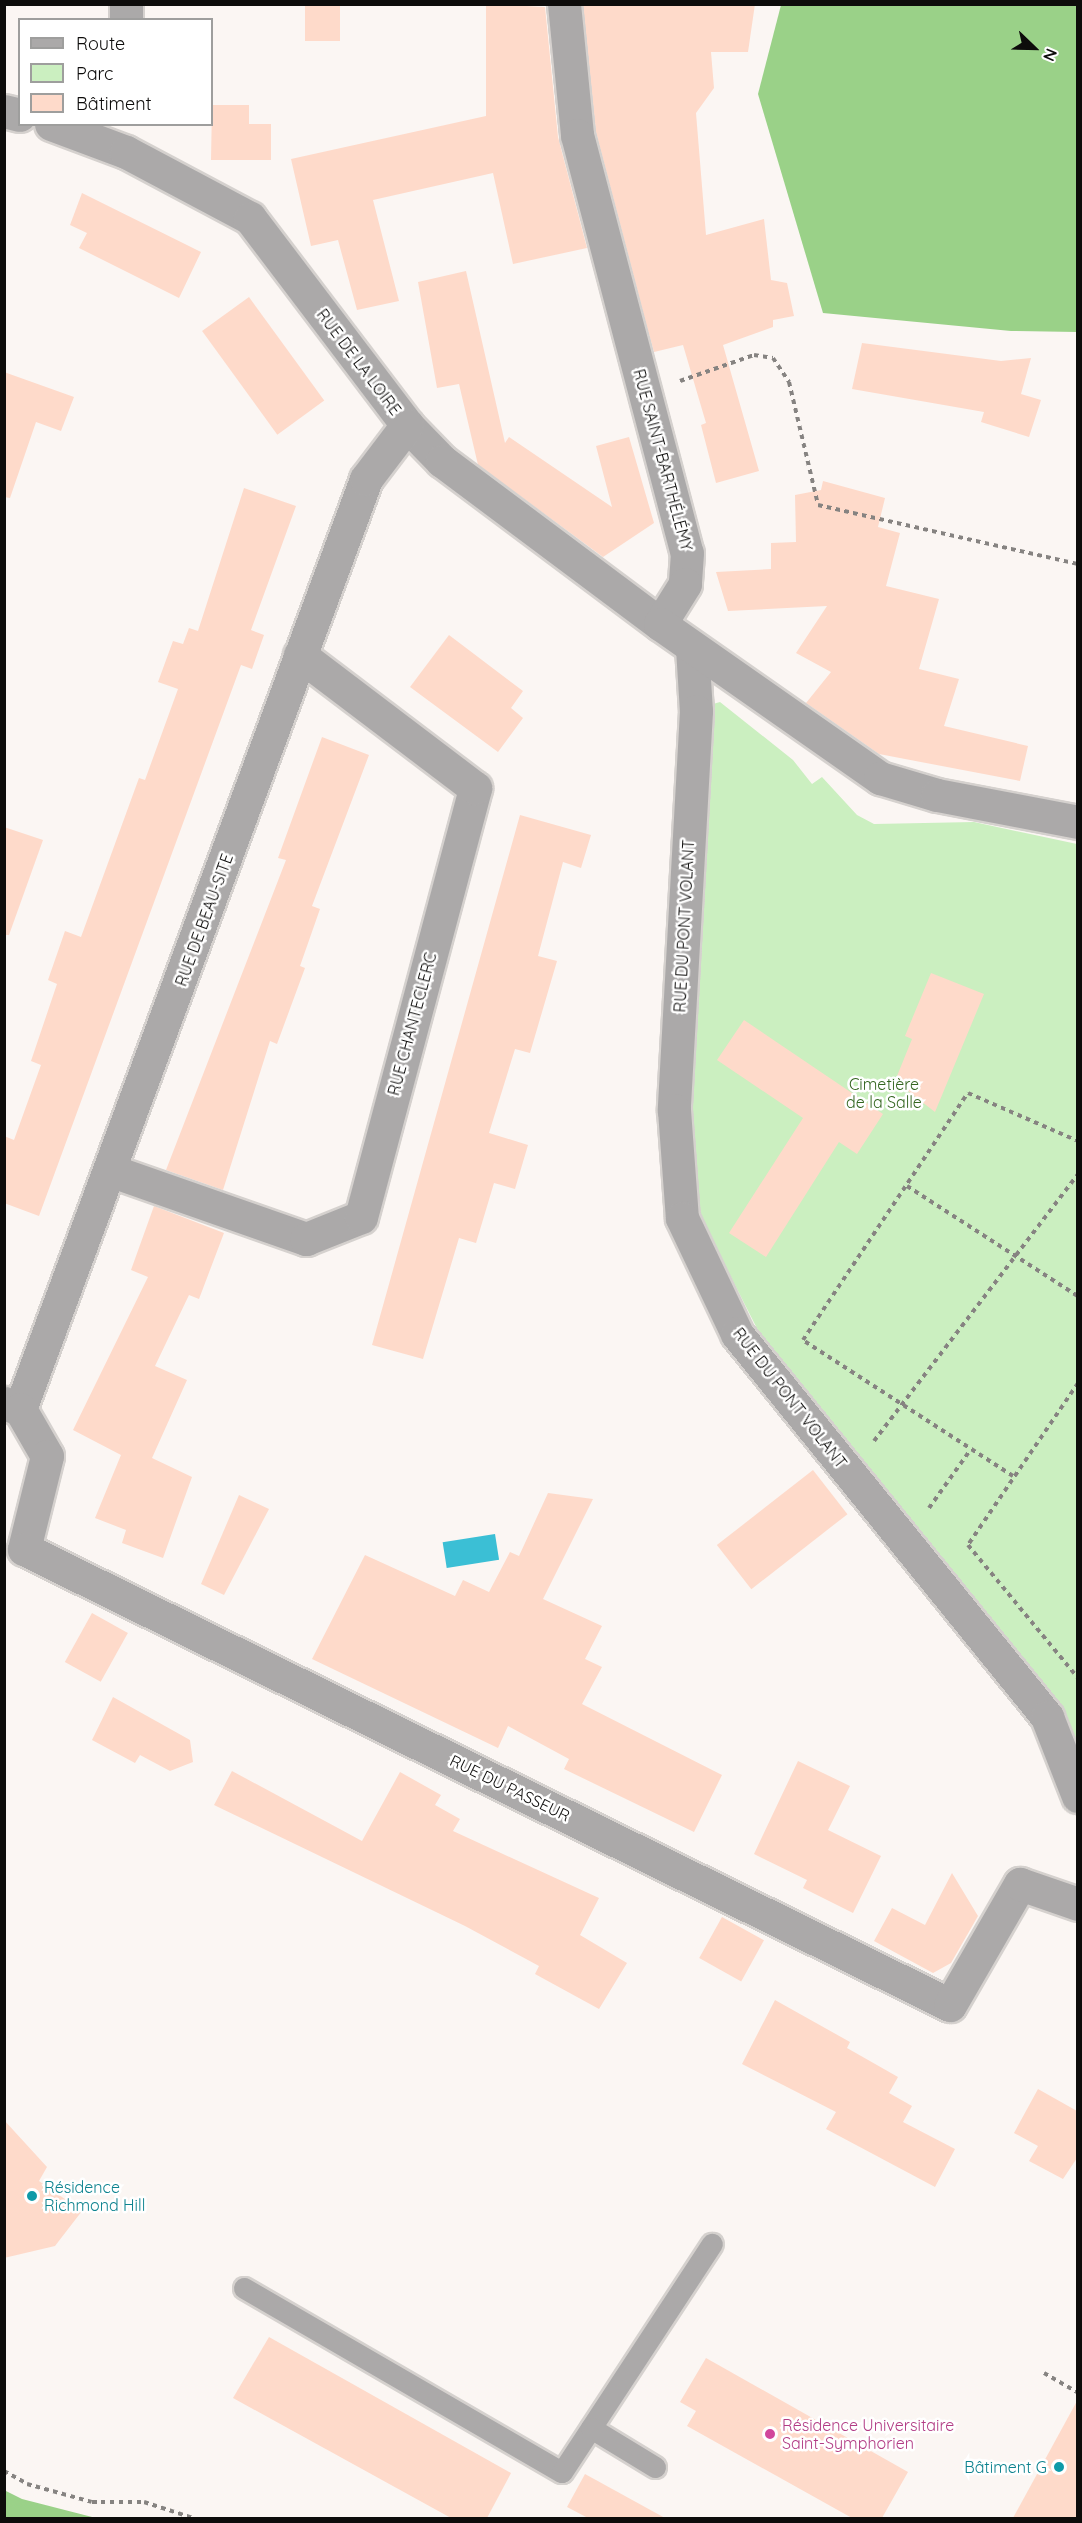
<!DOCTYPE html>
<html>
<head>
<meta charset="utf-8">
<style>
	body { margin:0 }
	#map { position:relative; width:1082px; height:2523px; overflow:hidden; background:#fbf6f3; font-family:Quicksand,sans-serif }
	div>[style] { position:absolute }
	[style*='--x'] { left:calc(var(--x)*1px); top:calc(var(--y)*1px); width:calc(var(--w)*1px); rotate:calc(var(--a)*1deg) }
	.green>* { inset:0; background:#cbefc0 }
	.forest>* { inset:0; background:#9ad188 }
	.water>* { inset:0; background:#3bbfd5; transform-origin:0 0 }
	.building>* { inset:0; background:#fedaca; transform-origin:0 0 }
	.path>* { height:4px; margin-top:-2px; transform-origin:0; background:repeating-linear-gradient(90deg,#868381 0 4.5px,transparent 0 9px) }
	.roads { filter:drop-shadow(2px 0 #d5d1ce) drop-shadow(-2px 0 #d5d1ce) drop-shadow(0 2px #d5d1ce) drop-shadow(0 -2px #d5d1ce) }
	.service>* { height:21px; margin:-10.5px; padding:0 10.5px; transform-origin:10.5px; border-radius:10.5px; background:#aba9a9 }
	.minor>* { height:33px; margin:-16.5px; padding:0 16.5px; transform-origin:16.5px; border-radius:16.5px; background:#aba9a9 }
	.tertiary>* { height:33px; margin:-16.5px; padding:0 16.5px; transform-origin:16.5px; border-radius:16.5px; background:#aba9a9 }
	.dots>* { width:16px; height:16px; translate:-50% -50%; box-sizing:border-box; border:3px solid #fff; border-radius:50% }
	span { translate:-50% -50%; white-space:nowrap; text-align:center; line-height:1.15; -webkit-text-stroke:5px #fff; paint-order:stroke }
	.street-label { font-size:16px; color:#0d0c0b }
	.park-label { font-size:16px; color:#346620 }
	.culture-label { font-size:16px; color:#0d838f }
	.left { translate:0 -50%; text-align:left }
	.right { translate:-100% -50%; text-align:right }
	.hotel-label { font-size:16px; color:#b23c85 }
	.frame { position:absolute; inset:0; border:6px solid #0d0c0b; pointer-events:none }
	.legend { position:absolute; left:18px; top:18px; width:195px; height:108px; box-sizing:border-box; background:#fff; border:2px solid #9e9e9d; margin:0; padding:8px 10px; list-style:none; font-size:18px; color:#0d0c0b }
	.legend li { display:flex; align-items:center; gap:12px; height:30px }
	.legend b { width:30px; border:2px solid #9e9e9d }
	.north { position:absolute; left:1004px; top:18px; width:60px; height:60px; -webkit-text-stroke:4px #fff; paint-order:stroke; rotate:113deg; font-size:16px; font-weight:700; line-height:24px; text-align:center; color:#0d0c0b }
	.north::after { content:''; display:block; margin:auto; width:21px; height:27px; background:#0d0c0b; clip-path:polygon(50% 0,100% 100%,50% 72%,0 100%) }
</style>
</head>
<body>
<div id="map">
	<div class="green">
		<div style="clip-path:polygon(720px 702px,793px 760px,812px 784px,822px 777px,857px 815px,874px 824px,974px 822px,1077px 844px,1077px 1743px,1065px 1711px,773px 1360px,703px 1222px,696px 1198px,688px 1097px,713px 704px)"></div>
	</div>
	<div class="forest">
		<div style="clip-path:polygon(781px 5px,1077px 5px,1077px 332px,1011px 331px,823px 313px,758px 94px)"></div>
		<div style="clip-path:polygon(4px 2490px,22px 2499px,96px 2518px,5px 2518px)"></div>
	</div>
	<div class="water">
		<div style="left:495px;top:1534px;width:26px;height:53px;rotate:81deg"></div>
	</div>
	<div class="building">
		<div style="left:305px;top:4px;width:35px;height:37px"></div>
		<div style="clip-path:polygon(486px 4px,545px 7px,558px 137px,587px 248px,513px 264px,493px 173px,373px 200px,399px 301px,357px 310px,338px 240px,311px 246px,291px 159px,486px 116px)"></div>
		<div style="clip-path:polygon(755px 4px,748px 52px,711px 52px,714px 88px,696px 113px,706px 235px,764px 219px,771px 280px,787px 283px,794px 316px,773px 320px,773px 327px,723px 345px,759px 471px,716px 483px,701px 425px,706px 423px,683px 345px,654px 352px,647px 327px,596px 132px,583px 5px)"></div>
		<div style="clip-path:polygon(212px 105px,249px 105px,249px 124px,271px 124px,271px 160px,211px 160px)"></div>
		<div style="clip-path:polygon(82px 193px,201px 252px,179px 298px,79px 248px,87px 233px,70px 225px)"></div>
		<div style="clip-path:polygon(466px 271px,505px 443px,509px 437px,612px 507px,596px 446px,629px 437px,654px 523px,603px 557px,478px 465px,459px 384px,437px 388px,418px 282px)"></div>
		<div style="left:249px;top:297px;width:128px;height:58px;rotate:54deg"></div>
		<div style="clip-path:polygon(862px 343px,1001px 361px,1031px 358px,1021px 394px,1041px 400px,1029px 437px,981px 422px,984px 412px,852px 389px)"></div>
		<div style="clip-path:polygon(4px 372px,74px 397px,61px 431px,36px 422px,10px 498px,4px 497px)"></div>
		<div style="clip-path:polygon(823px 481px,885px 498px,878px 527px,900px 533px,886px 586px,939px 599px,919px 669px,959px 679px,944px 726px,1028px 746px,1020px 781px,879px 754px,806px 703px,831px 672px,796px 653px,827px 606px,728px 611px,716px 572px,771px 569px,771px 543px,796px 542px,795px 495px,821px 490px)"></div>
		<div style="clip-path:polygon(244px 488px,296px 506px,251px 630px,264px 635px,252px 669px,241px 665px,39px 1216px,4px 1203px,4px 1136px,14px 1140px,41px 1065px,31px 1061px,57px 984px,48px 980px,65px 931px,81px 937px,139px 778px,145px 780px,178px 689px,158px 682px,173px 641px,183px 644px,189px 628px,198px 631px)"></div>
		<div style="clip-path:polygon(449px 635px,523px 691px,511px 708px,523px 718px,498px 752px,410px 687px)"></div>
		<div style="clip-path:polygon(322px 737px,369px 755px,312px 906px,320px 909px,300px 966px,305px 968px,277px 1044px,270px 1041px,223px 1190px,166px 1170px,286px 860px,278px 858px)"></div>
		<div style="clip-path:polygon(520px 815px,591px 835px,581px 868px,563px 862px,538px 956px,557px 961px,530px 1053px,515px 1049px,489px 1133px,528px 1145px,515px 1189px,494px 1183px,476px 1243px,459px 1238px,423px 1359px,372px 1345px)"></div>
		<div style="clip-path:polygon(4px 827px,43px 840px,9px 935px,4px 935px)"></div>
		<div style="clip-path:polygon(931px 973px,984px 994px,935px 1112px,895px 1081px,912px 1039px,905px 1036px)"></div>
		<div style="clip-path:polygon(744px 1020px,883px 1114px,857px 1154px,839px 1142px,766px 1257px,729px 1233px,803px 1118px,717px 1060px)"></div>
		<div style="clip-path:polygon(154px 1206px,224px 1233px,199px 1299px,189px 1295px,155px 1366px,187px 1380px,152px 1458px,192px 1477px,163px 1558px,122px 1543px,126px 1530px,95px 1518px,121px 1455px,73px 1430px,148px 1277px,131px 1270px)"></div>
		<div style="left:813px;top:1470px;width:56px;height:122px;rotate:52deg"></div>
		<div style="clip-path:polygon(548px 1493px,593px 1499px,543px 1599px,602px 1626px,585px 1659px,602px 1667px,582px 1704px,722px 1775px,694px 1832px,564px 1769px,569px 1759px,508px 1726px,498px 1748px,312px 1659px,365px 1555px,455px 1596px,463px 1580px,489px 1592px,510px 1552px,519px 1556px)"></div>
		<div style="clip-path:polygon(239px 1495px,269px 1509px,224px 1595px,201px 1584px)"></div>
		<div style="left:92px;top:1613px;width:41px;height:56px;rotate:29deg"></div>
		<div style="clip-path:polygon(113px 1697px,190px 1740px,193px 1762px,170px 1771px,140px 1755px,135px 1763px,92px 1740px)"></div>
		<div style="clip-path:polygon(798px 1761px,850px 1786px,828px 1830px,881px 1856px,853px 1913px,803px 1888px,807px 1880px,754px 1854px)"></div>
		<div style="clip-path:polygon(232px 1771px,362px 1841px,400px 1772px,441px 1795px,435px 1805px,460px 1819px,453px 1831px,599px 1898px,580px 1935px,627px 1963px,599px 2009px,535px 1974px,539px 1966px,465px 1926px,214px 1805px)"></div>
		<div style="clip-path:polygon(952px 1873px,978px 1916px,951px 1963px,933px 1973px,874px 1941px,892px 1908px,925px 1925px)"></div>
		<div style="left:722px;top:1917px;width:48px;height:47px;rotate:29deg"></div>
		<div style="clip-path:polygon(775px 2000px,850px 2042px,847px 2048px,898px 2077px,889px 2093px,912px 2106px,903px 2122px,955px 2149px,935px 2187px,826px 2129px,836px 2112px,742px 2064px)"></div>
		<div style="clip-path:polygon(1038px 2089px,1077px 2111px,1077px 2158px,1063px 2179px,1029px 2161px,1038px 2146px,1014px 2133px)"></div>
		<div style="clip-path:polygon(4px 2120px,47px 2167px,39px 2181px,82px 2211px,55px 2246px,4px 2258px)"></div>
		<div style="clip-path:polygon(269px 2337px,511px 2473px,487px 2518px,451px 2518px,233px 2398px)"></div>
		<div style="clip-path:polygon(706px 2358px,908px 2472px,882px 2518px,852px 2518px,687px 2426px,696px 2411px,680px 2402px)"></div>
		<div style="clip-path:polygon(1077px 2401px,1077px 2518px,1013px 2518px)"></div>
		<div style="clip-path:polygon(585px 2474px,665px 2518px,588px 2518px,567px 2507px)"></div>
	</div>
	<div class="path">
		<div style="--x:680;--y:381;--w:78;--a:-19.4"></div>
		<div style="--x:754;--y:355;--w:19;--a:9"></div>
		<div style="--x:773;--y:358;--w:29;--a:56"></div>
		<div style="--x:789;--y:382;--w:126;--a:76.7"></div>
		<div style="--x:818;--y:505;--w:267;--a:12.8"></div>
		<div style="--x:907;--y:1186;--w:203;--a:32.8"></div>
		<div style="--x:1078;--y:1383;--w:196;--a:124.2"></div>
		<div style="--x:968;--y:1545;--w:173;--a:50.4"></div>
		<div style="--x:874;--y:1441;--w:336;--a:-52.6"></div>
		<div style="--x:1013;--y:1476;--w:250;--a:-147.1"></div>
		<div style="--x:803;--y:1340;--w:297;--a:-56.3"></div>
		<div style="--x:968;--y:1093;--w:120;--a:23.6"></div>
		<div style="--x:929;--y:1508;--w:72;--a:-54.6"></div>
		<div style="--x:1044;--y:2373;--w:39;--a:30"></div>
		<div style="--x:4;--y:2471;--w:26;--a:29"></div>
		<div style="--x:27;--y:2484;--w:67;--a:15.5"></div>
		<div style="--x:92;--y:2502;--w:52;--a:0"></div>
		<div style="--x:144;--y:2502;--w:52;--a:18.1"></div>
	</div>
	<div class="roads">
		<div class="service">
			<div style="--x:244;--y:2288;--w:367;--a:30.1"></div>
			<div style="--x:562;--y:2472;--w:273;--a:-56.7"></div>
			<div style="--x:591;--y:2428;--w:75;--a:31.4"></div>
		</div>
		<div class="minor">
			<div style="--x:126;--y:4;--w:16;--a:90"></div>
			<div style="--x:4;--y:111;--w:16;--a:14"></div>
			<div style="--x:51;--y:124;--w:80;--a:20.5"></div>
			<div style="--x:126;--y:152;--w:140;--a:28"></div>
			<div style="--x:250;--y:218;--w:260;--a:52.8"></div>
			<div style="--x:407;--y:425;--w:50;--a:45.8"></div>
			<div style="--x:442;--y:461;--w:272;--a:36.8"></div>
			<div style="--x:692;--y:648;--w:63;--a:86.4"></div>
			<div style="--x:696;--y:711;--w:400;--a:93.2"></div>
			<div style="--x:674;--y:1110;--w:108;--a:85.8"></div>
			<div style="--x:682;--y:1218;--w:128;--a:64.6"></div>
			<div style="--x:737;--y:1334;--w:493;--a:51"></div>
			<div style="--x:1047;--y:1717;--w:85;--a:68.6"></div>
			<div style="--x:112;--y:1171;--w:206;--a:19.3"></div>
			<div style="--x:306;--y:1239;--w:59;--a:-21.8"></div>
			<div style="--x:361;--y:1217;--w:444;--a:-75.1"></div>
			<div style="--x:475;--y:788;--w:220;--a:-142.8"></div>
			<div style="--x:4;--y:1403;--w:17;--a:21"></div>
			<div style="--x:20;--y:1409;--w:992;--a:-69.59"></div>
			<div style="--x:366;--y:479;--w:68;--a:-52.8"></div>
			<div style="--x:20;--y:1409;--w:54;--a:60.1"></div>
			<div style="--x:47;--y:1456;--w:96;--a:103.9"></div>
			<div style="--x:24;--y:1549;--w:1032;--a:26.22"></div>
			<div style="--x:950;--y:2005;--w:140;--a:-60"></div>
			<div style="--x:1020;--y:1884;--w:61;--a:19"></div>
		</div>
		<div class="tertiary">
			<div style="--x:564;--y:4;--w:132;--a:84.3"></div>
			<div style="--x:577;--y:135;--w:432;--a:75.3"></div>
			<div style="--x:687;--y:553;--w:31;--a:94"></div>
			<div style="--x:685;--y:584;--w:47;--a:122"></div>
			<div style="--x:660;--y:624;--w:269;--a:35"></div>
			<div style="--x:880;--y:778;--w:59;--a:16.6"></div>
			<div style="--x:937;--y:795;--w:144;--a:10.8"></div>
		</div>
	</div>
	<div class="dots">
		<div style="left:32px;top:2196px;background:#0f9aa8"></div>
		<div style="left:770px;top:2434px;background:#d1479c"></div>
		<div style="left:1059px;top:2467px;background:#0f9aa8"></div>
	</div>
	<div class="street-label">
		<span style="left:359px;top:362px;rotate:53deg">RUE DE LA LOIRE</span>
		<span style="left:663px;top:460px;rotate:75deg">RUE SAINT-BARTHÉLÉMY</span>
		<span style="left:204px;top:920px;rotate:-70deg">RUE DE BEAU-SITE</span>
		<span style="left:684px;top:926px;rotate:-87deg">RUE DU PONT VOLANT</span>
		<span style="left:412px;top:1024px;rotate:-75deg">RUE CHANTECLERC</span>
		<span style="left:790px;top:1398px;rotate:52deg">RUE DU PONT VOLANT</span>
		<span style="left:510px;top:1788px;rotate:26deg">RUE DU PASSEUR</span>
	</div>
	<div class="park-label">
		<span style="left:884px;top:1093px">Cimetière<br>de la Salle</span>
	</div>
	<div class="culture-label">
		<span class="left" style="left:44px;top:2196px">Résidence<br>Richmond Hill</span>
		<span class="right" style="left:1047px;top:2467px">Bâtiment G</span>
	</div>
	<div class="hotel-label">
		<span class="left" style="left:782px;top:2434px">Résidence Universitaire<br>Saint-Symphorien</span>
	</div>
	<div class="frame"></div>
	<ul class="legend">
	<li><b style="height:8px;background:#aba9a9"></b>Route</li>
	<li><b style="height:16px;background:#cbefc0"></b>Parc</li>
	<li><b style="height:16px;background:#fedaca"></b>Bâtiment</li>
	</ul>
	<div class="north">N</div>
</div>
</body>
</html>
